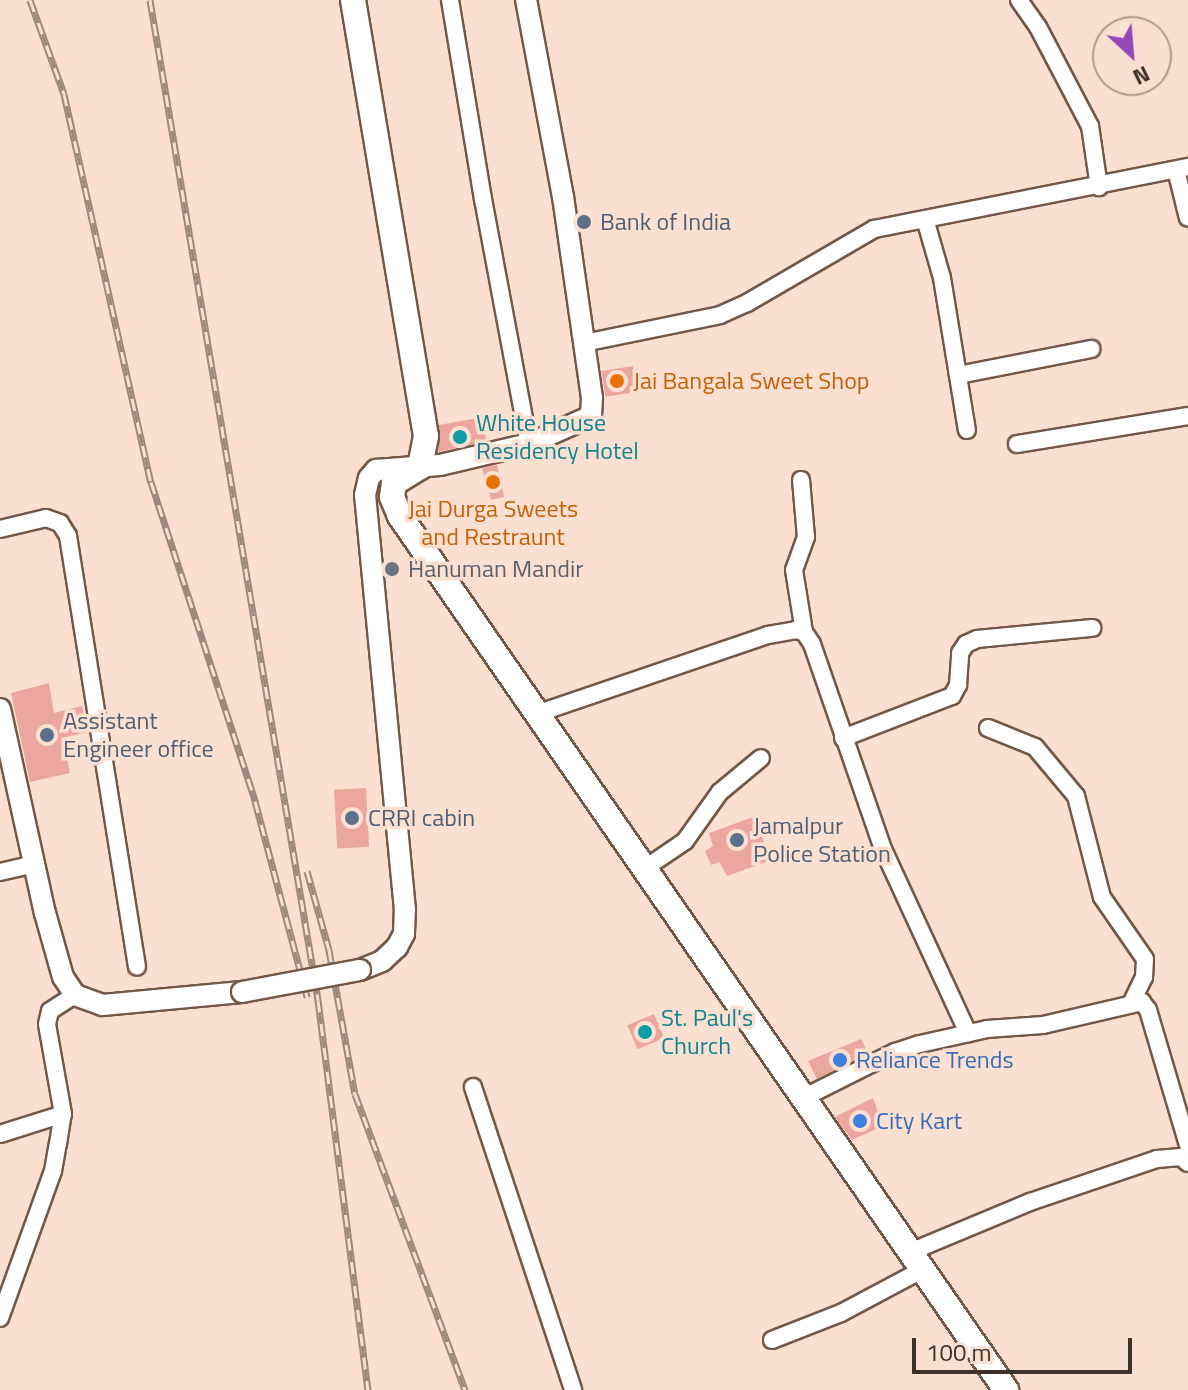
<!DOCTYPE html>
<html>
<head>
<meta charset="utf-8">
<style>
	body { margin:0 }
	#map { position:relative; width:1188px; height:1390px; overflow:hidden; background:#fbe0d1; font-family:"Titillium Web",sans-serif }
	div>[style] { position:absolute }
	[style*='--x'] { left:calc(var(--x)*1px); top:calc(var(--y)*1px); width:calc(var(--w)*1px); rotate:calc(var(--a)*1deg) }
	.building>* { inset:0; background:#eba79e; transform-origin:0 0 }
	.roads { filter:drop-shadow(2px 0 #735747) drop-shadow(-2px 0 #735747) drop-shadow(0 2px #735747) drop-shadow(0 -2px #735747) }
	.minor>* { height:16px; margin:-8px; padding:0 8px; transform-origin:8px; border-radius:8px; background:#fff }
	.tertiary>* { height:20px; margin:-10px; padding:0 10px; transform-origin:10px; border-radius:10px; background:#fff }
	.secondary>* { height:24px; margin:-12px; padding:0 12px; transform-origin:12px; border-radius:12px; background:#fff }
	.rail>* { height:7px; margin-top:-3.5px; transform-origin:0; background:repeating-linear-gradient(90deg,#fbe0d1 0 12px,#9c887d 0 24px); box-sizing:border-box; border-block:2px solid #9c887d }
	.bridges { filter:drop-shadow(2px 0 #735747) drop-shadow(-2px 0 #735747) drop-shadow(0 2px #735747) drop-shadow(0 -2px #735747) }
	.tertiary-bridge>* { height:20px; margin:-10px; padding:0 10px; transform-origin:10px; border-radius:10px; background:#fff }
	.dots>* { width:22px; height:22px; translate:-50% -50%; box-sizing:border-box; border:4px solid #fbe0d1; border-radius:50% }
	span { translate:-50% -50%; white-space:nowrap; text-align:center; line-height:1.15; -webkit-text-stroke:7px #fbe0d1; paint-order:stroke }
	.service-label { font-size:24px; color:#4e5e75 }
	.left { translate:0 -50%; text-align:left }
	.food-label { font-size:24px; color:#c56008 }
	.culture-label { font-size:24px; color:#0d838f }
	.worship-label { font-size:24px; color:#5b616d }
	.shop-label { font-size:24px; color:#366cbe }
	.north { position:absolute; left:1092px; top:16px; width:80px; height:80px; box-sizing:border-box; background:#fbe0d1; border:2px solid #af9a8e; border-radius:50%; rotate:154deg; font-size:22px; font-weight:700; line-height:32px; text-align:center; color:#3d3129 }
	.north::after { content:''; display:block; margin:auto; width:28px; height:36px; background:#9347b8; clip-path:polygon(50% 0,100% 100%,50% 72%,0 100%) }
	.scale { position:absolute; left:912px; top:1338px; width:220px; height:36px; box-sizing:border-box; border:4px solid #3d3129; border-top:0; padding-left:10px; font-size:24px; line-height:28px; white-space:nowrap; color:#3d3129; -webkit-text-stroke:6px #fbe0d1; paint-order:stroke }
</style>
</head>
<body>
<div id="map">
	<div class="building">
		<div style="left:633px;top:366px;width:26px;height:32px;rotate:81deg"></div>
		<div style="clip-path:polygon(483px 417px,486px 441px,438px 452px,439px 425px)"></div>
		<div style="clip-path:polygon(497px 465px,504px 497px,491px 500px,482px 468px)"></div>
		<div style="clip-path:polygon(49px 683px,54px 713px,82px 706px,87px 732px,63px 738px,70px 773px,30px 782px,11px 693px)"></div>
		<div style="left:366px;top:788px;width:59px;height:32px;rotate:87deg"></div>
		<div style="clip-path:polygon(756px 816px,769px 861px,727px 876px,719px 862px,711px 865px,705px 851px,713px 846px,709px 833px)"></div>
		<div style="left:654px;top:1014px;width:26px;height:29px;rotate:67deg"></div>
		<div style="clip-path:polygon(861px 1039px,868px 1053px,817px 1079px,808px 1061px)"></div>
		<div style="clip-path:polygon(873px 1098px,883px 1126px,852px 1140px,835px 1117px)"></div>
	</div>
	<div class="roads">
		<div class="minor">
			<div style="--x:450;--y:0;--w:202;--a:80.6"></div>
			<div style="--x:483;--y:199;--w:249;--a:79.4"></div>
			<div style="--x:1019;--y:0;--w:33;--a:55"></div>
			<div style="--x:1038;--y:27;--w:112;--a:62.3"></div>
			<div style="--x:1090;--y:126;--w:62;--a:81.6"></div>
			<div style="--x:1176;--y:170;--w:49;--a:76"></div>
			<div style="--x:925;--y:219;--w:61;--a:73.9"></div>
			<div style="--x:942;--y:278;--w:154;--a:80.7"></div>
			<div style="--x:584;--y:343;--w:139;--a:-11.6"></div>
			<div style="--x:720;--y:315;--w:30;--a:-24"></div>
			<div style="--x:747;--y:303;--w:147;--a:-30.2"></div>
			<div style="--x:874;--y:229;--w:320;--a:-11.2"></div>
			<div style="--x:958;--y:375;--w:136;--a:-11.1"></div>
			<div style="--x:1017;--y:444;--w:173;--a:-9.3"></div>
			<div style="--x:801;--y:480;--w:57;--a:85"></div>
			<div style="--x:806;--y:537;--w:35;--a:110"></div>
			<div style="--x:794;--y:570;--w:63;--a:80.8"></div>
			<div style="--x:0;--y:529;--w:47;--a:-13.4"></div>
			<div style="--x:46;--y:518;--w:15;--a:20"></div>
			<div style="--x:60;--y:523;--w:15;--a:58"></div>
			<div style="--x:68;--y:536;--w:436;--a:80.9"></div>
			<div style="--x:536;--y:714;--w:245;--a:-18.8"></div>
			<div style="--x:768;--y:635;--w:27;--a:-10"></div>
			<div style="--x:795;--y:630;--w:9;--a:13"></div>
			<div style="--x:804;--y:632;--w:14;--a:56"></div>
			<div style="--x:812;--y:644;--w:217;--a:70.9"></div>
			<div style="--x:883;--y:849;--w:203;--a:65.2"></div>
			<div style="--x:988;--y:728;--w:51;--a:22"></div>
			<div style="--x:1035;--y:747;--w:64;--a:50.1"></div>
			<div style="--x:1076;--y:796;--w:104;--a:75.6"></div>
			<div style="--x:1102;--y:897;--w:75;--a:55.3"></div>
			<div style="--x:1145;--y:959;--w:18;--a:93"></div>
			<div style="--x:1144;--y:977;--w:28;--a:116"></div>
			<div style="--x:843;--y:738;--w:117;--a:-21.1"></div>
			<div style="--x:952;--y:696;--w:13;--a:-61"></div>
			<div style="--x:958;--y:685;--w:32;--a:-86"></div>
			<div style="--x:960;--y:653;--w:11;--a:-56"></div>
			<div style="--x:966;--y:644;--w:12;--a:-24"></div>
			<div style="--x:977;--y:639;--w:116;--a:-5.5"></div>
			<div style="--x:644;--y:869;--w:50;--a:-34.3"></div>
			<div style="--x:685;--y:841;--w:60;--a:-54.5"></div>
			<div style="--x:720;--y:792;--w:53;--a:-39.7"></div>
			<div style="--x:0;--y:872;--w:35;--a:-13"></div>
			<div style="--x:473;--y:1087;--w:319;--a:71.7"></div>
			<div style="--x:803;--y:1098;--w:103;--a:-26.6"></div>
			<div style="--x:895;--y:1052;--w:26;--a:-18"></div>
			<div style="--x:920;--y:1044;--w:69;--a:-12.6"></div>
			<div style="--x:987;--y:1029;--w:56;--a:-4.1"></div>
			<div style="--x:1043;--y:1025;--w:102;--a:-13.1"></div>
			<div style="--x:1142;--y:1002;--w:10;--a:53"></div>
			<div style="--x:1148;--y:1010;--w:141;--a:73.5"></div>
			<div style="--x:0;--y:1134;--w:66;--a:-17.6"></div>
			<div style="--x:910;--y:1252;--w:130;--a:-22.6"></div>
			<div style="--x:1030;--y:1202;--w:134;--a:-18.7"></div>
			<div style="--x:1157;--y:1159;--w:24;--a:-5"></div>
			<div style="--x:1181;--y:1157;--w:9;--a:41"></div>
			<div style="--x:0;--y:1318;--w:156;--a:-70.2"></div>
			<div style="--x:53;--y:1171;--w:27;--a:-80"></div>
			<div style="--x:58;--y:1144;--w:30;--a:-81"></div>
			<div style="--x:63;--y:1114;--w:91;--a:-100.1"></div>
			<div style="--x:47;--y:1024;--w:13;--a:-77"></div>
			<div style="--x:50;--y:1011;--w:30;--a:-33"></div>
			<div style="--x:772;--y:1340;--w:74;--a:-21.4"></div>
			<div style="--x:841;--y:1313;--w:92;--a:-28"></div>
		</div>
		<div class="tertiary">
			<div style="--x:0;--y:709;--w:209;--a:77.6"></div>
			<div style="--x:45;--y:913;--w:66;--a:74.3"></div>
			<div style="--x:63;--y:977;--w:22;--a:56"></div>
			<div style="--x:75;--y:995;--w:29;--a:20"></div>
			<div style="--x:102;--y:1005;--w:141;--a:-5.3"></div>
			<div style="--x:360;--y:970;--w:24;--a:-22"></div>
			<div style="--x:382;--y:961;--w:21;--a:-43"></div>
			<div style="--x:397;--y:947;--w:15;--a:-62"></div>
			<div style="--x:404;--y:934;--w:24;--a:-88"></div>
			<div style="--x:405;--y:910;--w:417;--a:-95.5"></div>
			<div style="--x:365;--y:495;--w:17;--a:-77"></div>
			<div style="--x:369;--y:478;--w:11;--a:-49"></div>
			<div style="--x:376;--y:470;--w:64;--a:-4.5"></div>
			<div style="--x:440;--y:465;--w:91;--a:-13.3"></div>
			<div style="--x:529;--y:444;--w:68;--a:-24.3"></div>
			<div style="--x:591;--y:416;--w:18;--a:-87"></div>
			<div style="--x:592;--y:398;--w:203;--a:-98.2"></div>
			<div style="--x:563;--y:197;--w:200;--a:-100.6"></div>
		</div>
		<div class="secondary">
			<div style="--x:353;--y:0;--w:442;--a:80.5"></div>
			<div style="--x:426;--y:436;--w:32;--a:101"></div>
			<div style="--x:420;--y:467;--w:31;--a:148"></div>
			<div style="--x:394;--y:483;--w:14;--a:98"></div>
			<div style="--x:392;--y:497;--w:21;--a:67"></div>
			<div style="--x:400;--y:516;--w:1064;--a:55.26"></div>
		</div>
	</div>
	<div class="rail">
		<div style="--x:30;--y:0;--w:100;--a:70.1"></div>
		<div style="--x:64;--y:94;--w:398;--a:77.4"></div>
		<div style="--x:151;--y:482;--w:336;--a:71.9"></div>
		<div style="--x:255;--y:801;--w:203;--a:75.1"></div>
		<div style="--x:150;--y:0;--w:1014;--a:80.46"></div>
		<div style="--x:318;--y:1000;--w:393;--a:82.7"></div>
		<div style="--x:307;--y:871;--w:82;--a:74.4"></div>
		<div style="--x:329;--y:950;--w:146;--a:79.8"></div>
		<div style="--x:355;--y:1094;--w:316;--a:69.6"></div>
	</div>
	<div class="bridges">
		<div class="tertiary-bridge">
			<div style="--x:242;--y:992;--w:120;--a:-10.6"></div>
		</div>
	</div>
	<div class="dots">
		<div style="left:584px;top:222px;background:#5c6f8a"></div>
		<div style="left:617px;top:381px;background:#e8710a"></div>
		<div style="left:460px;top:437px;background:#0f9aa8"></div>
		<div style="left:493px;top:482px;background:#e8710a"></div>
		<div style="left:392px;top:569px;background:#6b7280"></div>
		<div style="left:47px;top:735px;background:#5c6f8a"></div>
		<div style="left:352px;top:818px;background:#5c6f8a"></div>
		<div style="left:737px;top:840px;background:#5c6f8a"></div>
		<div style="left:645px;top:1032px;background:#0f9aa8"></div>
		<div style="left:840px;top:1060px;background:#3f7fe0"></div>
		<div style="left:860px;top:1121px;background:#3f7fe0"></div>
	</div>
	<div class="service-label">
		<span class="left" style="left:600px;top:222px">Bank of India</span>
		<span class="left" style="left:63px;top:735px">Assistant<br>Engineer office</span>
		<span class="left" style="left:368px;top:818px">CRRI cabin</span>
		<span class="left" style="left:753px;top:840px">Jamalpur<br>Police Station</span>
	</div>
	<div class="food-label">
		<span class="left" style="left:633px;top:381px">Jai Bangala Sweet Shop</span>
		<span style="left:493px;top:523px">Jai Durga Sweets<br>and Restraunt</span>
	</div>
	<div class="culture-label">
		<span class="left" style="left:476px;top:437px">White House<br>Residency Hotel</span>
		<span class="left" style="left:661px;top:1032px">St. Paul's<br>Church</span>
	</div>
	<div class="worship-label">
		<span class="left" style="left:408px;top:569px">Hanuman Mandir</span>
	</div>
	<div class="shop-label">
		<span class="left" style="left:856px;top:1060px">Reliance Trends</span>
		<span class="left" style="left:876px;top:1121px">City Kart</span>
	</div>
	<div class="north">N</div>
	<div class="scale">100 m</div>
</div>
</body>
</html>
